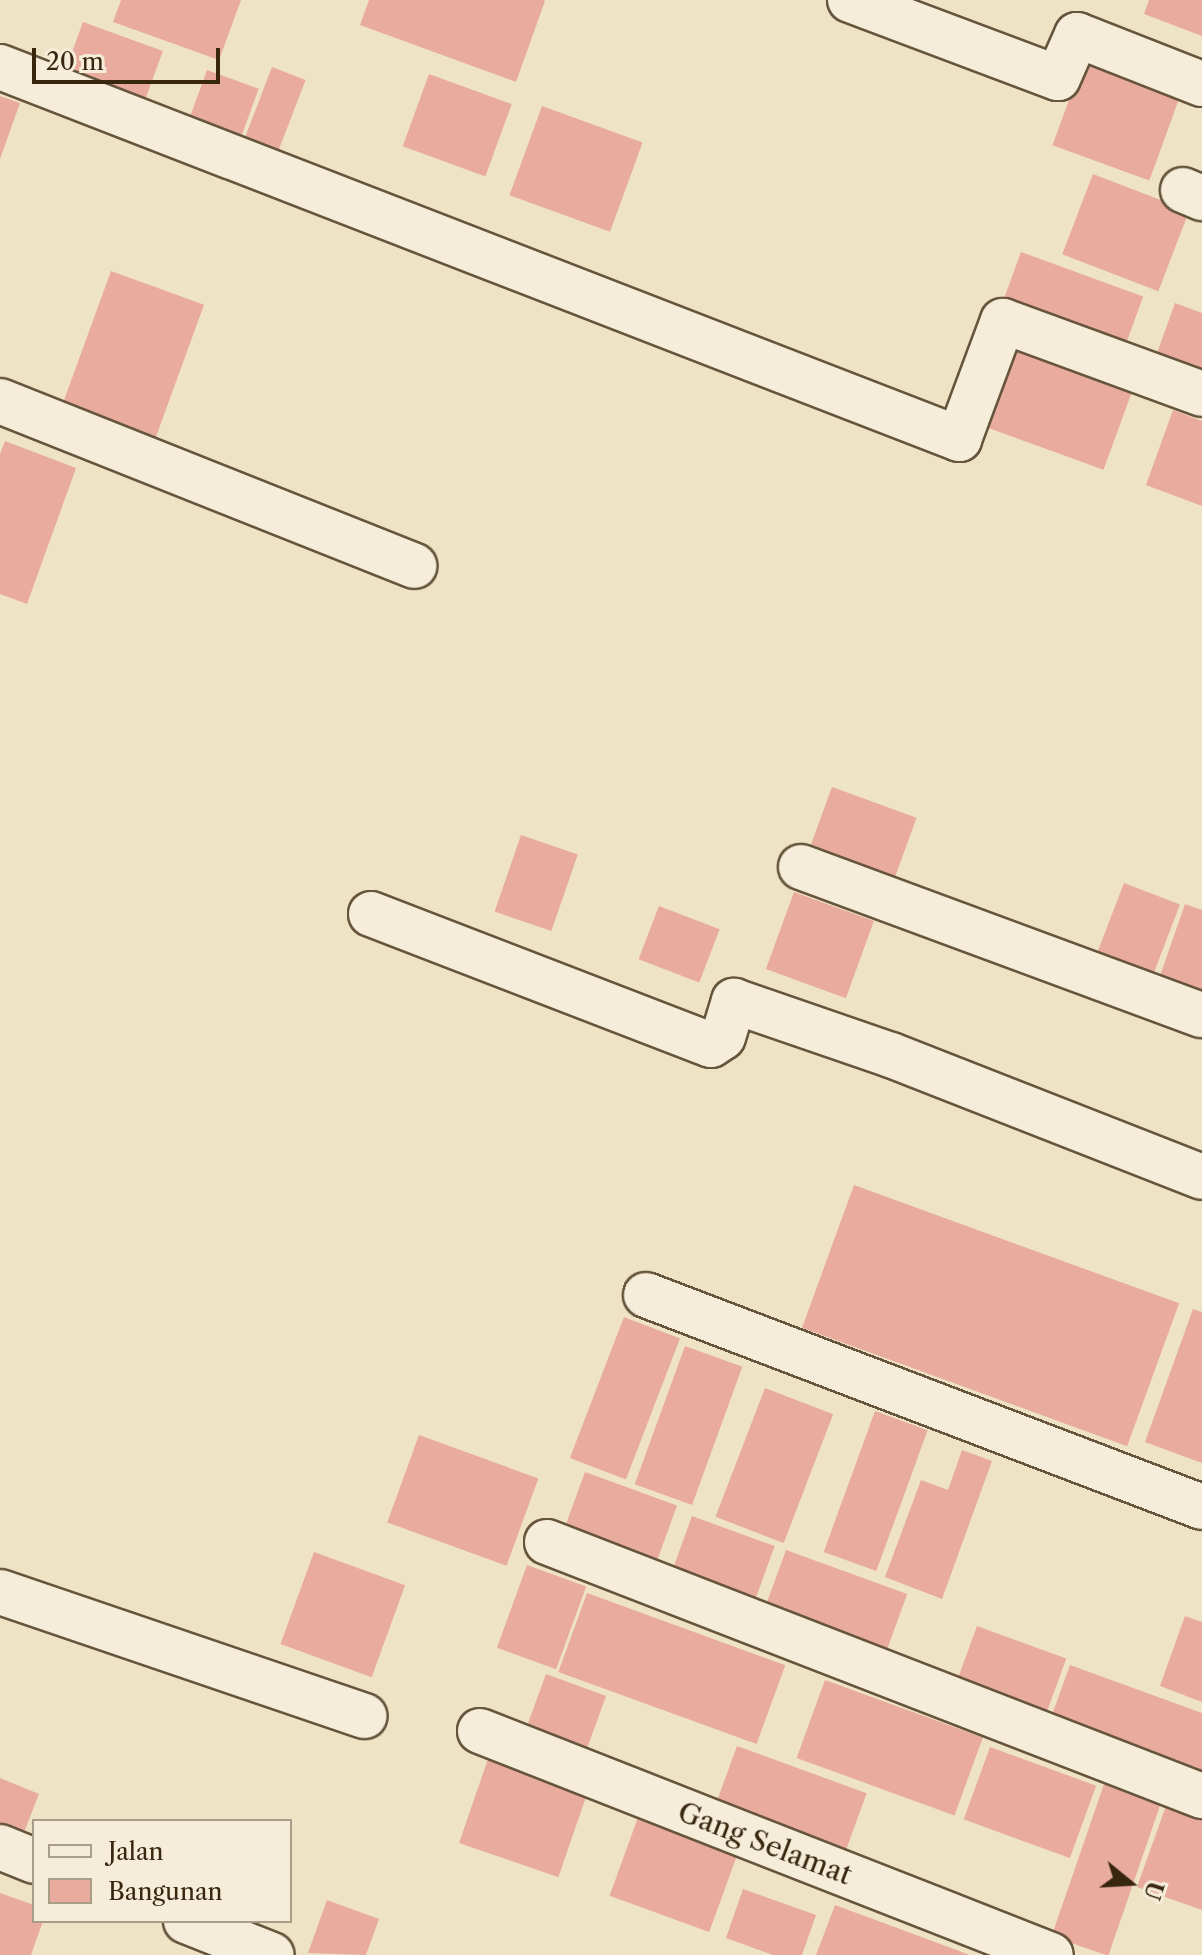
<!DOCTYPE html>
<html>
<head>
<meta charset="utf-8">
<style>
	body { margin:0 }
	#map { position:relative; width:1202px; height:1955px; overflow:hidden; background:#efe3c5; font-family:"Libre Caslon Text",serif }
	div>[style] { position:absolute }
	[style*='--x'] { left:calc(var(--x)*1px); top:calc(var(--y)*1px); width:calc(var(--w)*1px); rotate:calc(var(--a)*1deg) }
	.building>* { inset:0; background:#e8ab9e; transform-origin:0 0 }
	.roads { filter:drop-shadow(2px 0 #66553c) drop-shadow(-2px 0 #66553c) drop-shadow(0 2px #66553c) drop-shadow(0 -2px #66553c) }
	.minor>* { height:44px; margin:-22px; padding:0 22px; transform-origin:22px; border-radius:22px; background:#f5edd9 }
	span { translate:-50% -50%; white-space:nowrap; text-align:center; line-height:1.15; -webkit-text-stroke:8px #f5edd9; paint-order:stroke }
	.street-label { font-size:28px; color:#38260f }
	.legend { position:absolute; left:32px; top:1819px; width:260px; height:104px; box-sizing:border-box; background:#f5edd9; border:2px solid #a99d88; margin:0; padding:10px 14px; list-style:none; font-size:24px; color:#38260f }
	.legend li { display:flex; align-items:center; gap:16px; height:40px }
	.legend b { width:40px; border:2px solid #a99d88 }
	.north { position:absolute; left:1090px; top:1843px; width:80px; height:80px; -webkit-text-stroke:6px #f5edd9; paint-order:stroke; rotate:108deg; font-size:22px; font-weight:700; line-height:32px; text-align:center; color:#38260f }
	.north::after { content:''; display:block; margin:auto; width:28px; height:36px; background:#38260f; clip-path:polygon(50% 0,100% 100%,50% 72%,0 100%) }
	.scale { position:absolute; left:32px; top:48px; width:188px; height:36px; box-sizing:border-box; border:4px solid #38260f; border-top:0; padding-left:10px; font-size:24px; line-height:28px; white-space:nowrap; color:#38260f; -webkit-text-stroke:6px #f5edd9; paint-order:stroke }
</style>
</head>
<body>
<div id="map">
	<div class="building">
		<div style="clip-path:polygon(121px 0,241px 0,219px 60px,113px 22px)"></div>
		<div style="clip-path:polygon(369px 0,544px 0,545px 1px,516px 82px,360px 25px)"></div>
		<div style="clip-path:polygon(1149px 0,1202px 0,1202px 36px,1144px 14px)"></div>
		<div style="left:83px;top:22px;width:85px;height:69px;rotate:20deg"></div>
		<div style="left:1085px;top:56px;width:103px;height:95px;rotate:20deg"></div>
		<div style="left:272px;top:67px;width:36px;height:86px;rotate:21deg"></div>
		<div style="left:207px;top:70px;width:55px;height:71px;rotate:20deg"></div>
		<div style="left:429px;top:74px;width:88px;height:77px;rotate:20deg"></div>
		<div style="clip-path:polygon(0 96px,20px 103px,0 159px)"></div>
		<div style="left:542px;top:106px;width:107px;height:95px;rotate:20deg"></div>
		<div style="left:1093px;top:174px;width:103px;height:86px;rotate:21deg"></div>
		<div style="left:1021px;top:252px;width:130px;height:62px;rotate:20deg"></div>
		<div style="left:111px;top:271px;width:99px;height:154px;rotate:20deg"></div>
		<div style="clip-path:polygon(1175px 303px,1202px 313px,1202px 385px,1152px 367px)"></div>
		<div style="left:1006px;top:346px;width:134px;height:83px;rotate:20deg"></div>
		<div style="clip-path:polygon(1173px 410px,1202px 421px,1202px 506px,1146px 485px)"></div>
		<div style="clip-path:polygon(5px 441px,76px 468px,27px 604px,0 594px,0 454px)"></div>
		<div style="left:832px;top:787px;width:90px;height:74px;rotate:20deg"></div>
		<div style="left:521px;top:835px;width:60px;height:81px;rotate:19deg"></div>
		<div style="left:1124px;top:883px;width:60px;height:77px;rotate:21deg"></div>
		<div style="left:794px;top:892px;width:85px;height:82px;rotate:20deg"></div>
		<div style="clip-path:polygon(1185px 904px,1202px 910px,1202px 992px,1160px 976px)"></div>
		<div style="left:659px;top:906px;width:65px;height:57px;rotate:21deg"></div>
		<div style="left:854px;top:1185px;width:346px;height:152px;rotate:20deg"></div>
		<div style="clip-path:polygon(1193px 1309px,1202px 1312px,1202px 1463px,1145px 1442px)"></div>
		<div style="left:624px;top:1317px;width:60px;height:151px;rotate:21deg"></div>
		<div style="left:685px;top:1346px;width:61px;height:147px;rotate:20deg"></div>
		<div style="left:765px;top:1388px;width:73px;height:138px;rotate:21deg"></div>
		<div style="left:875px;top:1411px;width:56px;height:150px;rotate:20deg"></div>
		<div style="left:419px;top:1435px;width:127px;height:93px;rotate:20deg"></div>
		<div style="clip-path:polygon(962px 1450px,992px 1461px,942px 1599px,885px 1577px,921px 1480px,948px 1490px)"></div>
		<div style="left:585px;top:1472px;width:98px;height:68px;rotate:20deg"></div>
		<div style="left:692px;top:1516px;width:88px;height:68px;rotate:20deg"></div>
		<div style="left:786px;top:1550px;width:129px;height:68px;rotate:20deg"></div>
		<div style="left:314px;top:1552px;width:97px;height:98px;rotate:20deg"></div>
		<div style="left:527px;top:1565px;width:63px;height:88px;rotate:20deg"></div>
		<div style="left:587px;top:1593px;width:211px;height:84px;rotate:20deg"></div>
		<div style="clip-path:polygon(1185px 1616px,1202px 1622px,1202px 1702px,1160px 1686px)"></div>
		<div style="left:977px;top:1626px;width:95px;height:67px;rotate:20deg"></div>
		<div style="clip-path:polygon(1070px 1665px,1202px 1713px,1202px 1782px,1048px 1726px)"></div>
		<div style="left:546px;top:1674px;width:64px;height:56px;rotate:20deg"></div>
		<div style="left:825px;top:1680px;width:168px;height:83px;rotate:20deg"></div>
		<div style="left:737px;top:1746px;width:138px;height:67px;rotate:20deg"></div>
		<div style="left:990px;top:1747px;width:113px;height:77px;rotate:20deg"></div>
		<div style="left:489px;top:1756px;width:105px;height:92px;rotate:19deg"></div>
		<div style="clip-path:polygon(0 1778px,39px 1794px,17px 1850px,0 1843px)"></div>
		<div style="left:1104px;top:1784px;width:60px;height:161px;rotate:19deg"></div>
		<div style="clip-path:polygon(1166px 1806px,1202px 1819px,1202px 1910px,1137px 1887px)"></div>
		<div style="left:640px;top:1812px;width:106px;height:89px;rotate:20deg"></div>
		<div style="clip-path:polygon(743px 1889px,816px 1915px,802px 1955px,773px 1955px,726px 1938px)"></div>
		<div style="clip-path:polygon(0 1893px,34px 1905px,34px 1921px,43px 1921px,31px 1955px,0 1955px)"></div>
		<div style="clip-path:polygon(327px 1900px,379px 1919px,366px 1955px,308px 1953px)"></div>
		<div style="clip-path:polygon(835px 1905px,970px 1955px,816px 1955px)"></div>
	</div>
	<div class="roads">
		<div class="minor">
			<div style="--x:850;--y:0;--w:222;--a:20.6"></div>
			<div style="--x:1058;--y:78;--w:47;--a:-66.2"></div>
			<div style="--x:1077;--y:35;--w:134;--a:21.4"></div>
			<div style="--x:0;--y:67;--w:1029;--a:21.2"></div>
			<div style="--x:959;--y:439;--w:126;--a:-69.6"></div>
			<div style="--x:1003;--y:321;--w:212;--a:20.1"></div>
			<div style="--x:1183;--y:190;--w:21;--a:23"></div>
			<div style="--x:0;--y:401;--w:446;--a:21.7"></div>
			<div style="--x:801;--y:867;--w:427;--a:20.3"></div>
			<div style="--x:371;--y:914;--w:364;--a:21.1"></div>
			<div style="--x:711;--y:1045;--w:14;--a:-34"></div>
			<div style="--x:723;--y:1037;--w:38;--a:-73"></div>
			<div style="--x:734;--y:1001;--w:166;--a:19"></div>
			<div style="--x:891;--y:1055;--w:334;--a:21.4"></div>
			<div style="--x:646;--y:1295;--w:595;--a:20.87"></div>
			<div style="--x:547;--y:1542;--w:703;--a:21.2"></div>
			<div style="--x:0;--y:1592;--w:385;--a:18.8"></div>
			<div style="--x:480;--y:1731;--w:613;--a:21.42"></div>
			<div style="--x:0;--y:1847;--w:37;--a:22"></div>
			<div style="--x:186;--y:1921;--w:92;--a:21.6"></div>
		</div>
	</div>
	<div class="street-label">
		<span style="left:765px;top:1843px;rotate:21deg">Gang Selamat</span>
	</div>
	<ul class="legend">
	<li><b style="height:10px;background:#f5edd9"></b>Jalan</li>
	<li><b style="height:22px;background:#e8ab9e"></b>Bangunan</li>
	</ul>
	<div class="north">U</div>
	<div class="scale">20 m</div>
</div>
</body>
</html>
